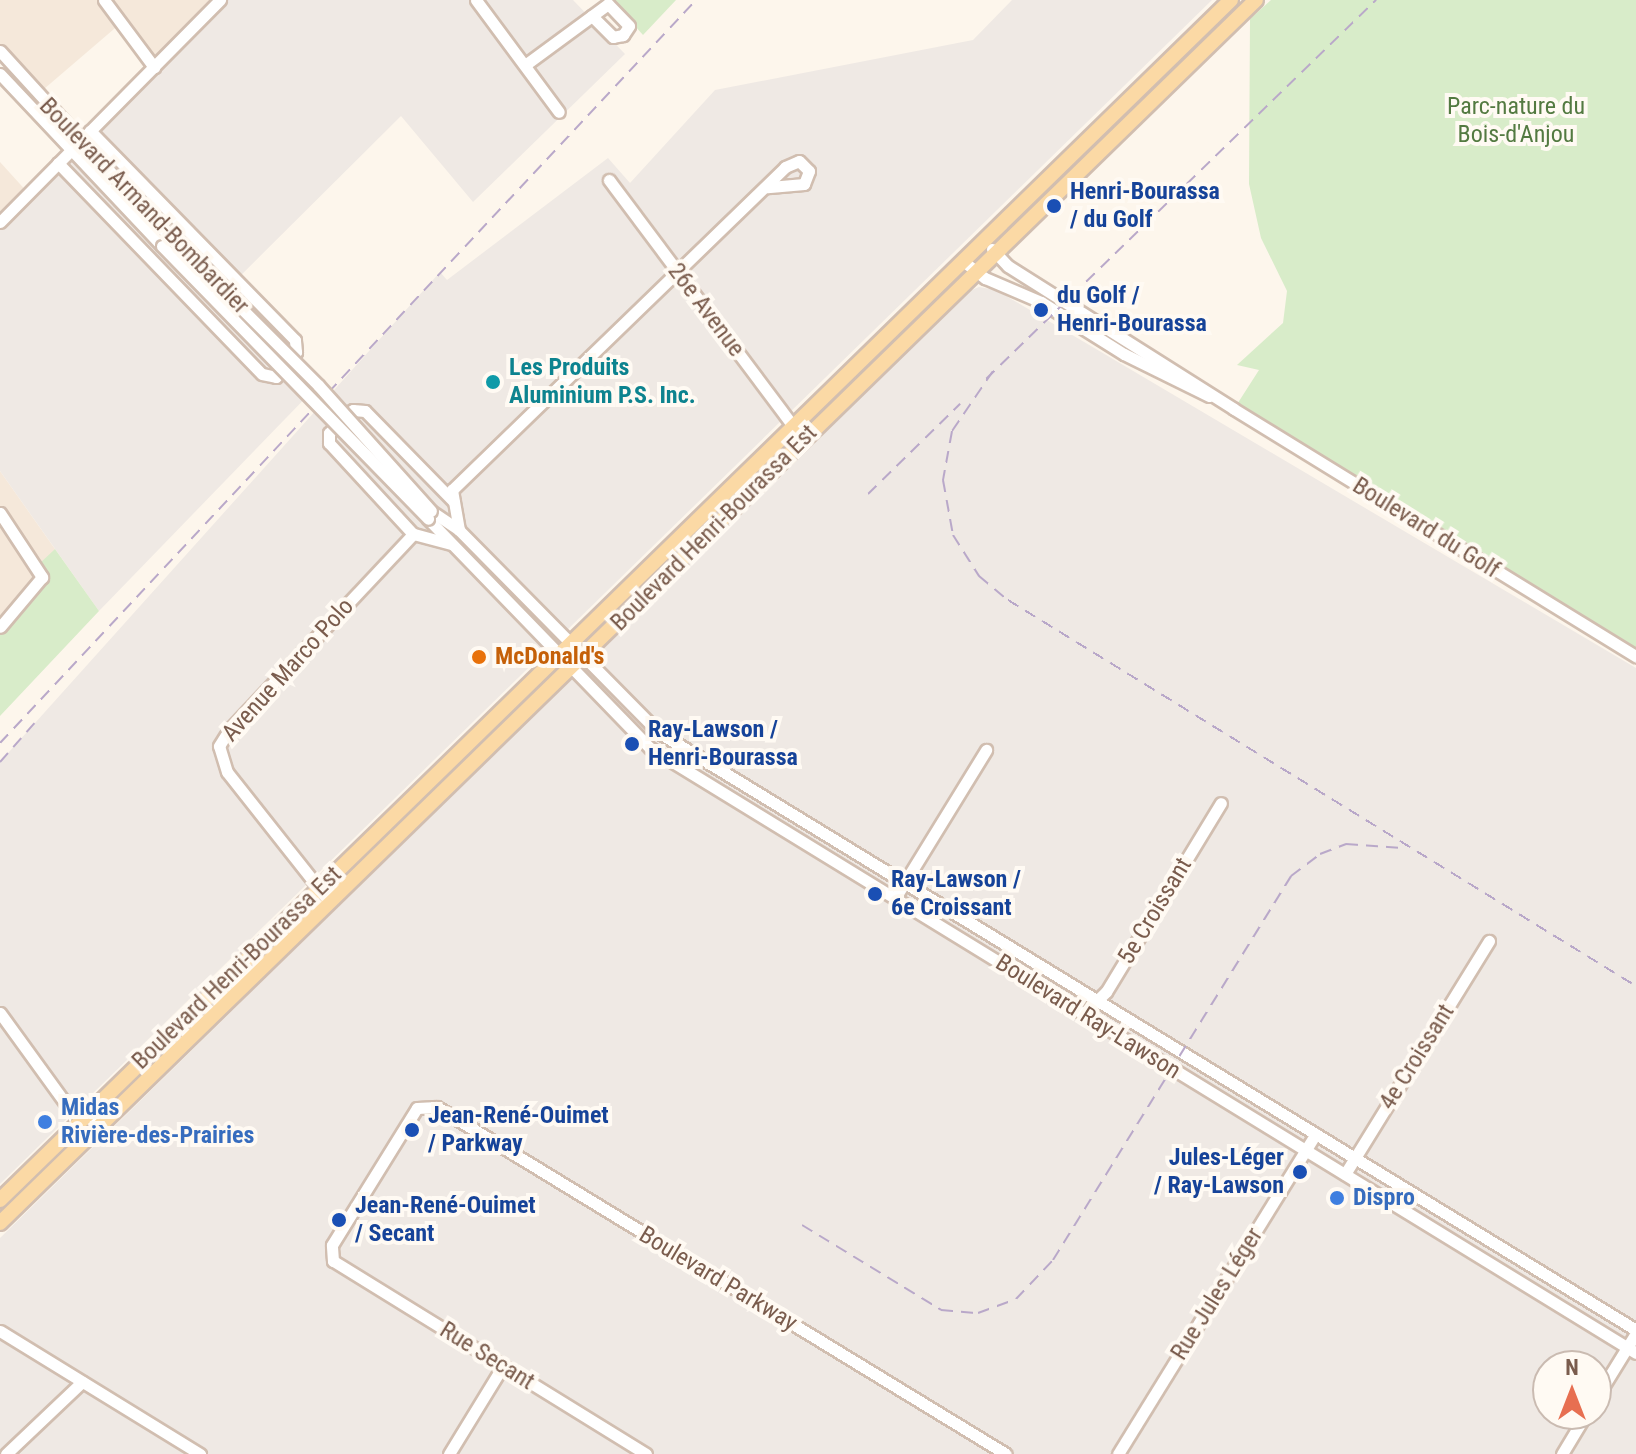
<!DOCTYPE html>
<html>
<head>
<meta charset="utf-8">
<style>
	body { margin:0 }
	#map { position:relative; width:1636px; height:1454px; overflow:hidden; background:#fdf6ec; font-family:"Roboto Condensed",sans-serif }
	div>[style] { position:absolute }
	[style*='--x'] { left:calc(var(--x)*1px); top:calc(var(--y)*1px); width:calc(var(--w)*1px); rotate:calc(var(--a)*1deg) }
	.residential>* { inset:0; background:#f5e8da }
	.industrial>* { inset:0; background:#efe9e4 }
	.green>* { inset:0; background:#d8ecc9 }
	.roads { filter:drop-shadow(2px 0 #d1beb0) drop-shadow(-2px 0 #d1beb0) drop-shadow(0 2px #d1beb0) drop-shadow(0 -2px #d1beb0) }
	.minor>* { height:11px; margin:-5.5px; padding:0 5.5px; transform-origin:5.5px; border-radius:5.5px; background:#fff }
	.major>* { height:14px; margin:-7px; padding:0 7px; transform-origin:7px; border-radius:7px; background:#fbd9a5 }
	.rail>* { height:2px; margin-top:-1px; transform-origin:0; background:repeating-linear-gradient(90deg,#b9a8c9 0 12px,transparent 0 20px) }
	.bridges { filter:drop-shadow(2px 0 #d1beb0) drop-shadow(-2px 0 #d1beb0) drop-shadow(0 2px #d1beb0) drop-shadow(0 -2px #d1beb0) }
	.minor-bridge>* { height:11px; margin:-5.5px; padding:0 5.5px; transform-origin:5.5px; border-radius:5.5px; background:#fff }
	.dots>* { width:22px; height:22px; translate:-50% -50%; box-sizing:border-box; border:4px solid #fffaf3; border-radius:50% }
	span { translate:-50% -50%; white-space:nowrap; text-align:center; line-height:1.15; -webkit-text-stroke:8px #fffaf3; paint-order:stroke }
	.park-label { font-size:24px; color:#537a41 }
	.transit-label { font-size:24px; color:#164399; font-weight:700 }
	.left { translate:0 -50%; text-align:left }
	.right { translate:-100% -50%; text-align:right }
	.street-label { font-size:24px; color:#7a5c4d }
	.culture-label { font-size:24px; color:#0d838f; font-weight:700 }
	.food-label { font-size:24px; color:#c56008; font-weight:700 }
	.shop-label { font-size:24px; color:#366cbe; font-weight:700 }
	.north { position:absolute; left:1532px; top:1350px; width:80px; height:80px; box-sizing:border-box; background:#fffaf3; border:2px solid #cabbb1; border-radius:50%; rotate:0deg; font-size:22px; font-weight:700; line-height:32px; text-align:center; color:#7a5c4d }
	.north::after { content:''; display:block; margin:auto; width:28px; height:36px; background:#e76f51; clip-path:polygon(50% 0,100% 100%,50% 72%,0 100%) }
</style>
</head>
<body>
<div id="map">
	<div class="residential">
		<div style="clip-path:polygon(0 0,220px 0,154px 67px,121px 23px,37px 95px,0 51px)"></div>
		<div style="clip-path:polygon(0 162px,29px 194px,0 222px)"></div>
		<div style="clip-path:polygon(0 471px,55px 549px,0 627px)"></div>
	</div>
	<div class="industrial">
		<div style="clip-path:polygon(218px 0,573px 0,625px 54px,473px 202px,401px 116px,225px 291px,318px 385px,99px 611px,0 471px,0 222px)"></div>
		<div style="clip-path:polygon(1012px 0,1212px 0,0 1184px,0 762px,440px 272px,447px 280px,608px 158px,630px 183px,715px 90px,973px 40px)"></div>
		<div style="clip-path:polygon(evenodd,979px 287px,996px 290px,1636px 668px,1636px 1454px,0 1454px,0 1238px,967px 292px,979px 287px,1548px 1366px,1596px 1366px,1596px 1414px,1548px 1414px,1548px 1366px)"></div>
	</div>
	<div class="green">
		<div style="clip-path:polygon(612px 0,676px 0,643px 35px)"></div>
		<div style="clip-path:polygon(1271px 0,1636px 0,1636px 656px,1234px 409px,1259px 370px,1237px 365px,1283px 323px,1287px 291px,1261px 238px,1249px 184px,1250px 19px)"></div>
		<div style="clip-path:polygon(55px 549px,99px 611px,0 716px,0 627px,39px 585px,38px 565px)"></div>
	</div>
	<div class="roads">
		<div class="minor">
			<div style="--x:104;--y:0;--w:84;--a:53.3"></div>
			<div style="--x:476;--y:0;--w:139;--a:53.5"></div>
			<div style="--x:0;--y:51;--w:252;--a:47.6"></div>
			<div style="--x:525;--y:65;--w:103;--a:-36.3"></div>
			<div style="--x:608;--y:4;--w:30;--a:46"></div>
			<div style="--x:629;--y:26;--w:11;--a:124"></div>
			<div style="--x:623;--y:35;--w:10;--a:169"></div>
			<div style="--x:613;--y:37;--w:30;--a:-135"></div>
			<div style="--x:0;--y:74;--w:236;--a:46.7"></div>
			<div style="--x:58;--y:163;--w:293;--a:46"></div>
			<div style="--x:262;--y:374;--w:14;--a:12"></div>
			<div style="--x:276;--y:377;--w:32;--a:-51"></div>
			<div style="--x:296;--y:352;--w:12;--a:-95"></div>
			<div style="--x:295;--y:340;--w:293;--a:-134.4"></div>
			<div style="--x:609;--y:180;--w:324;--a:53.2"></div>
			<div style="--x:0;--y:222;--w:313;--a:-45.3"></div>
			<div style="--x:992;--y:249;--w:23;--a:47"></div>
			<div style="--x:1008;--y:266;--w:267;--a:32.3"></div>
			<div style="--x:1234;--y:409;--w:472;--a:31.6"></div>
			<div style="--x:963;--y:261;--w:28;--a:38"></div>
			<div style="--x:985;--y:278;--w:61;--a:23.2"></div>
			<div style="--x:1041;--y:302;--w:98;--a:32.1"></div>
			<div style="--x:1124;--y:354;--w:95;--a:26.3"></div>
			<div style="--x:431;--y:511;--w:34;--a:34"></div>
			<div style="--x:459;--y:530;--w:284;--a:45.4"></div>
			<div style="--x:658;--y:732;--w:1146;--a:31.44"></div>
			<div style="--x:0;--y:513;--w:77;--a:56.7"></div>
			<div style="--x:42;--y:577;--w:65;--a:130"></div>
			<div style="--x:428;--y:519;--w:319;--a:45.9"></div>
			<div style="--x:650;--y:748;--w:1157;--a:31.53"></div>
			<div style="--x:459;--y:530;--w:41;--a:-99.9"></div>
			<div style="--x:452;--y:490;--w:464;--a:-44.1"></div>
			<div style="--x:785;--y:167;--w:15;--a:-23"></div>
			<div style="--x:799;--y:161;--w:14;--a:45"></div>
			<div style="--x:809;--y:171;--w:14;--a:111"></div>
			<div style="--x:804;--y:184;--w:37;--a:175"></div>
			<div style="--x:451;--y:544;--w:39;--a:-165"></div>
			<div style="--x:413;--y:534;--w:124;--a:-132.7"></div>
			<div style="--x:329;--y:443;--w:10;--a:-90"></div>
			<div style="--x:329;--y:433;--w:33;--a:-44"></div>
			<div style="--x:353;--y:410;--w:12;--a:5"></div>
			<div style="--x:365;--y:411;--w:127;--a:45.6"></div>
			<div style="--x:895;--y:898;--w:174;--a:-58.4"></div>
			<div style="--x:329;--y:901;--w:164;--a:-128.3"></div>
			<div style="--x:227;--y:772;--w:27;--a:-107"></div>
			<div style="--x:219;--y:746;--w:19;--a:-58"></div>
			<div style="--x:229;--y:730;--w:269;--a:-46.8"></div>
			<div style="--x:0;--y:1013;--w:121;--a:54.1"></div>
			<div style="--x:71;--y:1111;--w:33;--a:23"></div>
			<div style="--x:1083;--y:1014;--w:32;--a:-44"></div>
			<div style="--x:1106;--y:992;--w:221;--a:-58.7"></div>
			<div style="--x:1345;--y:1174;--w:274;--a:-58.3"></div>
			<div style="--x:0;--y:1331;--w:235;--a:31.6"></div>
			<div style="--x:1596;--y:1398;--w:76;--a:-58.4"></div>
			<div style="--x:6;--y:1454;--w:105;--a:-43.5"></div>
			<div style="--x:449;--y:1454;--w:103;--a:-58.5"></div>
			<div style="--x:646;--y:1454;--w:368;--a:-148.3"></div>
			<div style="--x:333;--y:1261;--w:16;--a:-94"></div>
			<div style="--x:332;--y:1245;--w:161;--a:-58.2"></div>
			<div style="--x:417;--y:1108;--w:20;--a:-3"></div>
			<div style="--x:437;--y:1107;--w:666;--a:31.38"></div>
			<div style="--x:1118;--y:1454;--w:376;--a:-58.3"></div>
			<div style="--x:1562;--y:1454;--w:47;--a:-59"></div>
		</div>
		<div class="major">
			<div style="--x:0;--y:1200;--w:1719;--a:-44.27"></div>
			<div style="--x:0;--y:1223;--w:1753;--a:-44.24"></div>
		</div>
	</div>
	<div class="rail">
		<div style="--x:993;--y:371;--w:73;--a:124.3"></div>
		<div style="--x:952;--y:431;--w:50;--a:100.4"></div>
		<div style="--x:943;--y:480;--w:56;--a:79.7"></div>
		<div style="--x:953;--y:535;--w:49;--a:57.6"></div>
		<div style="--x:979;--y:576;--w:38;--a:40"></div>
		<div style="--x:1008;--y:600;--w:737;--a:31.58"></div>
		<div style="--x:986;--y:379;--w:544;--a:-44.18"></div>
		<div style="--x:868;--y:494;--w:129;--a:-44.4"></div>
		<div style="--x:0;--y:743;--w:1018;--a:-46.87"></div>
		<div style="--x:0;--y:762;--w:57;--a:-48.5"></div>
		<div style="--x:802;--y:1225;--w:163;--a:31.4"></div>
		<div style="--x:941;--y:1310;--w:37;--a:5"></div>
		<div style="--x:978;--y:1313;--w:40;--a:-20.2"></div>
		<div style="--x:1016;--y:1299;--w:54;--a:-46.5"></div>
		<div style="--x:1053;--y:1260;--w:452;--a:-58.2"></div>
		<div style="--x:1291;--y:876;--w:36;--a:-37"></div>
		<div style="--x:1320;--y:854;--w:28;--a:-21"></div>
		<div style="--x:1346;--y:844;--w:56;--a:4.1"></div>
	</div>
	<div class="bridges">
		<div class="minor-bridge">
			<div style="--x:170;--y:237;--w:209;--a:45"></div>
			<div style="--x:318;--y:385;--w:169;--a:48.1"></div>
			<div style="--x:162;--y:246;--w:381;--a:45.7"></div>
		</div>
	</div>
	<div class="dots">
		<div style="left:1054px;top:206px;background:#1a4fb4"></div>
		<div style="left:1041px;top:310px;background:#1a4fb4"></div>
		<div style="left:493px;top:382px;background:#0f9aa8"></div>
		<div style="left:479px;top:657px;background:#e8710a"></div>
		<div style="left:632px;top:744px;background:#1a4fb4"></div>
		<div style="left:875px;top:894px;background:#1a4fb4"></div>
		<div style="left:45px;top:1122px;background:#3f7fe0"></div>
		<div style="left:412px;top:1130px;background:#1a4fb4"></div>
		<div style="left:1300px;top:1172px;background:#1a4fb4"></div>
		<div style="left:1337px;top:1198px;background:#3f7fe0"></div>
		<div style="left:339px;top:1220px;background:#1a4fb4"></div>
	</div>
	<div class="park-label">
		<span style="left:1516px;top:121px">Parc-nature du<br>Bois-d'Anjou</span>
	</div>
	<div class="transit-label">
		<span class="left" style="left:1070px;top:206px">Henri-Bourassa<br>/ du Golf</span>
		<span class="left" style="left:1057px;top:310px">du Golf /<br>Henri-Bourassa</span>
		<span class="left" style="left:648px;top:744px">Ray-Lawson /<br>Henri-Bourassa</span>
		<span class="left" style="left:891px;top:894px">Ray-Lawson /<br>6e Croissant</span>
		<span class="left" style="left:428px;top:1130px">Jean-René-Ouimet<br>/ Parkway</span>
		<span class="right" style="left:1284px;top:1172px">Jules-Léger<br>/ Ray-Lawson</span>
		<span class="left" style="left:355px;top:1220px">Jean-René-Ouimet<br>/ Secant</span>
	</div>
	<div class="street-label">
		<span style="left:144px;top:206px;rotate:46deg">Boulevard Armand-Bombardier</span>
		<span style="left:706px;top:310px;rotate:53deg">26e Avenue</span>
		<span style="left:714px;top:528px;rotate:-45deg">Boulevard Henri-Bourassa Est</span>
		<span style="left:1426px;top:528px;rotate:32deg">Boulevard du Golf</span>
		<span style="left:288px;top:670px;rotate:-48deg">Avenue Marco Polo</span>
		<span style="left:1155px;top:911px;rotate:-59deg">5e Croissant</span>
		<span style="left:237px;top:968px;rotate:-44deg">Boulevard Henri-Bourassa Est</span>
		<span style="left:1088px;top:1017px;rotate:32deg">Boulevard Ray-Lawson</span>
		<span style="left:1417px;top:1057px;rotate:-58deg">4e Croissant</span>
		<span style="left:718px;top:1279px;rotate:31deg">Boulevard Parkway</span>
		<span style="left:1217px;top:1294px;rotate:-58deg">Rue Jules Léger</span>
		<span style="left:487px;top:1356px;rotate:32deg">Rue Secant</span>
	</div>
	<div class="culture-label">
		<span class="left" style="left:509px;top:382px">Les Produits<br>Aluminium P.S. Inc.</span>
	</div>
	<div class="food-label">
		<span class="left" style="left:495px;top:657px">McDonald's</span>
	</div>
	<div class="shop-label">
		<span class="left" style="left:61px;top:1122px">Midas<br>Rivière-des-Prairies</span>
		<span class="left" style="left:1353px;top:1198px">Dispro</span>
	</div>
	<div class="north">N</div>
</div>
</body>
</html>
